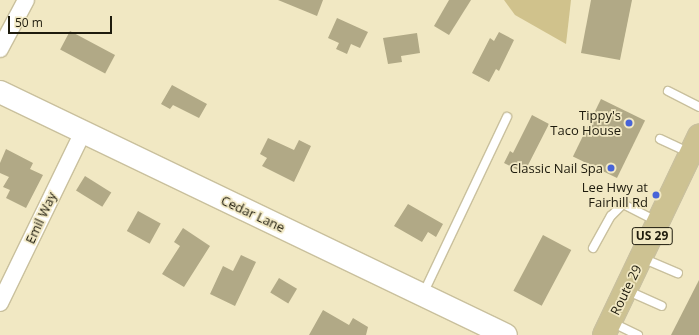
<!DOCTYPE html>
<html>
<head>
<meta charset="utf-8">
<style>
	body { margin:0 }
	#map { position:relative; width:699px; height:335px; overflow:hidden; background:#f1e8c3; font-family:"Open Sans",sans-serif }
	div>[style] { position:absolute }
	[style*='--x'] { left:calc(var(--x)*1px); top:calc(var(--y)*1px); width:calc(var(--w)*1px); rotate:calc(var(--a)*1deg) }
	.green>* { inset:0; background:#d0c28c }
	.building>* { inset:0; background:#b1a986; transform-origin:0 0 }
	.roads { filter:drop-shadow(1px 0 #c9c09d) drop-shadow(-1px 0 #c9c09d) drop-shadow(0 1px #c9c09d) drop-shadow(0 -1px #c9c09d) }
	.lane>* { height:8px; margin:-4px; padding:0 4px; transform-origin:4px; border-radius:4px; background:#fff }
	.street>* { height:16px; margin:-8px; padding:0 8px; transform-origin:8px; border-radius:8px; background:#fff }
	.secondary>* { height:22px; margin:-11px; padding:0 11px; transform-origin:11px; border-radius:11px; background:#fff }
	.primary>* { height:22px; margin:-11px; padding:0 11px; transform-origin:11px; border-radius:11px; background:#cdc292 }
	.dots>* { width:11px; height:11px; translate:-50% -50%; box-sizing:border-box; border:2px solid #f1e8c3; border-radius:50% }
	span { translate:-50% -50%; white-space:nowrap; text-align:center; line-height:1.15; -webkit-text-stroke:3.5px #f1e8c3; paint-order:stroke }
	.shield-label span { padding:1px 3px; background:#f1e8c3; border:1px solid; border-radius:3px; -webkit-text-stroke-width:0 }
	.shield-label { font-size:12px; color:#1e1b0d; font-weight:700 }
	.poi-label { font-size:13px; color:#1e1b0d }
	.right { translate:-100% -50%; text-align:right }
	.street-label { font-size:13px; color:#1e1b0d }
	.scale { position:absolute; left:8px; top:16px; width:104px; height:18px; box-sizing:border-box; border:2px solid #1e1b0d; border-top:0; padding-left:5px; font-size:12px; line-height:14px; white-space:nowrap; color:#1e1b0d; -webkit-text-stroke:3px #f1e8c3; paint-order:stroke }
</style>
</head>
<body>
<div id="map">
	<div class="green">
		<div style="clip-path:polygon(504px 0,571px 0,566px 44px,515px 15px)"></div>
	</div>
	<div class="building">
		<div style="clip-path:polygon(278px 0,323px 0,317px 16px)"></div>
		<div style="clip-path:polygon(449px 0,471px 0,449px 35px,434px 26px)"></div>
		<div style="clip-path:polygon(591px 0,632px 0,620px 60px,581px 53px)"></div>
		<div style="clip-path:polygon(337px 18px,368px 32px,360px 48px,351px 44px,347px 54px,336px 49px,339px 43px,328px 38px)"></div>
		<div style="left:70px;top:31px;width:51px;height:21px;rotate:28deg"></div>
		<div style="clip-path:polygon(499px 32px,514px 40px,499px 71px,496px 69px,489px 82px,472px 73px,490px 38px,494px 41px)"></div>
		<div style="clip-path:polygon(417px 33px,420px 53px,401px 56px,402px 62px,388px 64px,383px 38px)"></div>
		<div style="clip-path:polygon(172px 85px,207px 104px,199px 118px,173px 105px,170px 109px,161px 104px)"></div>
		<div style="left:601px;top:99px;width:49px;height:64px;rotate:26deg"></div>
		<div style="clip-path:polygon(532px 115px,549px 124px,524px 173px,504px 163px,510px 151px,513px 153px)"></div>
		<div style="clip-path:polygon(268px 138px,294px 150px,299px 140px,311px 146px,294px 182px,262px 166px,267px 158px,260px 154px)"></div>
		<div style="clip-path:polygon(6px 149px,33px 163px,30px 169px,43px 175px,26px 208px,6px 198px,10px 190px,3px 187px,9px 177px,0 173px,0 163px)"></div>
		<div style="left:85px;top:176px;width:31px;height:17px;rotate:32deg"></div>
		<div style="clip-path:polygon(408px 204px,443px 224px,436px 237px,428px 232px,422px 242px,394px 226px)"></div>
		<div style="left:138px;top:211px;width:26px;height:23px;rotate:29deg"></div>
		<div style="clip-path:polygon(183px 228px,210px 246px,184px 287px,162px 274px,180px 246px,174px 242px)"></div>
		<div style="left:543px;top:235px;width:32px;height:63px;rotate:28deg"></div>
		<div style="clip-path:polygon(241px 255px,256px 262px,235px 306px,210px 294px,223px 266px,233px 271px)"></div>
		<div style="left:279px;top:278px;width:21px;height:17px;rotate:31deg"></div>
		<div style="clip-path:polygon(699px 280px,699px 335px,671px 335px)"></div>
		<div style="clip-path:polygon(323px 310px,349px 325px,353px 318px,368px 327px,366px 335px,309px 335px)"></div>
	</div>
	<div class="roads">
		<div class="lane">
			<div style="--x:668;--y:91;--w:35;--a:27"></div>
			<div style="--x:660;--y:139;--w:33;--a:25"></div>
			<div style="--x:593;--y:248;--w:37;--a:-61"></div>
			<div style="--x:611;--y:216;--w:17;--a:-45"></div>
			<div style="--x:623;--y:204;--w:39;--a:27"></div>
			<div style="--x:642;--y:258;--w:39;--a:23"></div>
			<div style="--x:626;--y:290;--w:39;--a:24"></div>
			<div style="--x:423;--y:294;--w:196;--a:-64.6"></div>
			<div style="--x:611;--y:322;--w:30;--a:26"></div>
		</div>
		<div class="street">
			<div style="--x:0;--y:49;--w:55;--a:-62"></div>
			<div style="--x:0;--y:303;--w:190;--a:-64.1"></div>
		</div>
		<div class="secondary">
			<div style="--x:0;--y:92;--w:561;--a:25.65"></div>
		</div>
		<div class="primary">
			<div style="--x:604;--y:335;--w:221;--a:-64.5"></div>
		</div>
	</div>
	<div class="dots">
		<div style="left:629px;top:123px;background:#4864d8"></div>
		<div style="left:611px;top:168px;background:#4864d8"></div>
		<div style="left:656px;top:195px;background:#4864d8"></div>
	</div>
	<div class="shield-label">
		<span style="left:652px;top:236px">US 29</span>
	</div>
	<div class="poi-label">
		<span class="right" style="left:621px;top:123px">Tippy's<br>Taco House</span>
		<span class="right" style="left:603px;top:168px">Classic Nail Spa</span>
		<span class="right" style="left:648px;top:195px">Lee Hwy at<br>Fairhill Rd</span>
	</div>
	<div class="street-label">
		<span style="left:253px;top:214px;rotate:25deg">Cedar Lane</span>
		<span style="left:41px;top:218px;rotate:-65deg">Emil Way</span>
		<span style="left:626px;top:290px;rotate:-64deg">Route 29</span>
	</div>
	<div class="scale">50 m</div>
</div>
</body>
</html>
